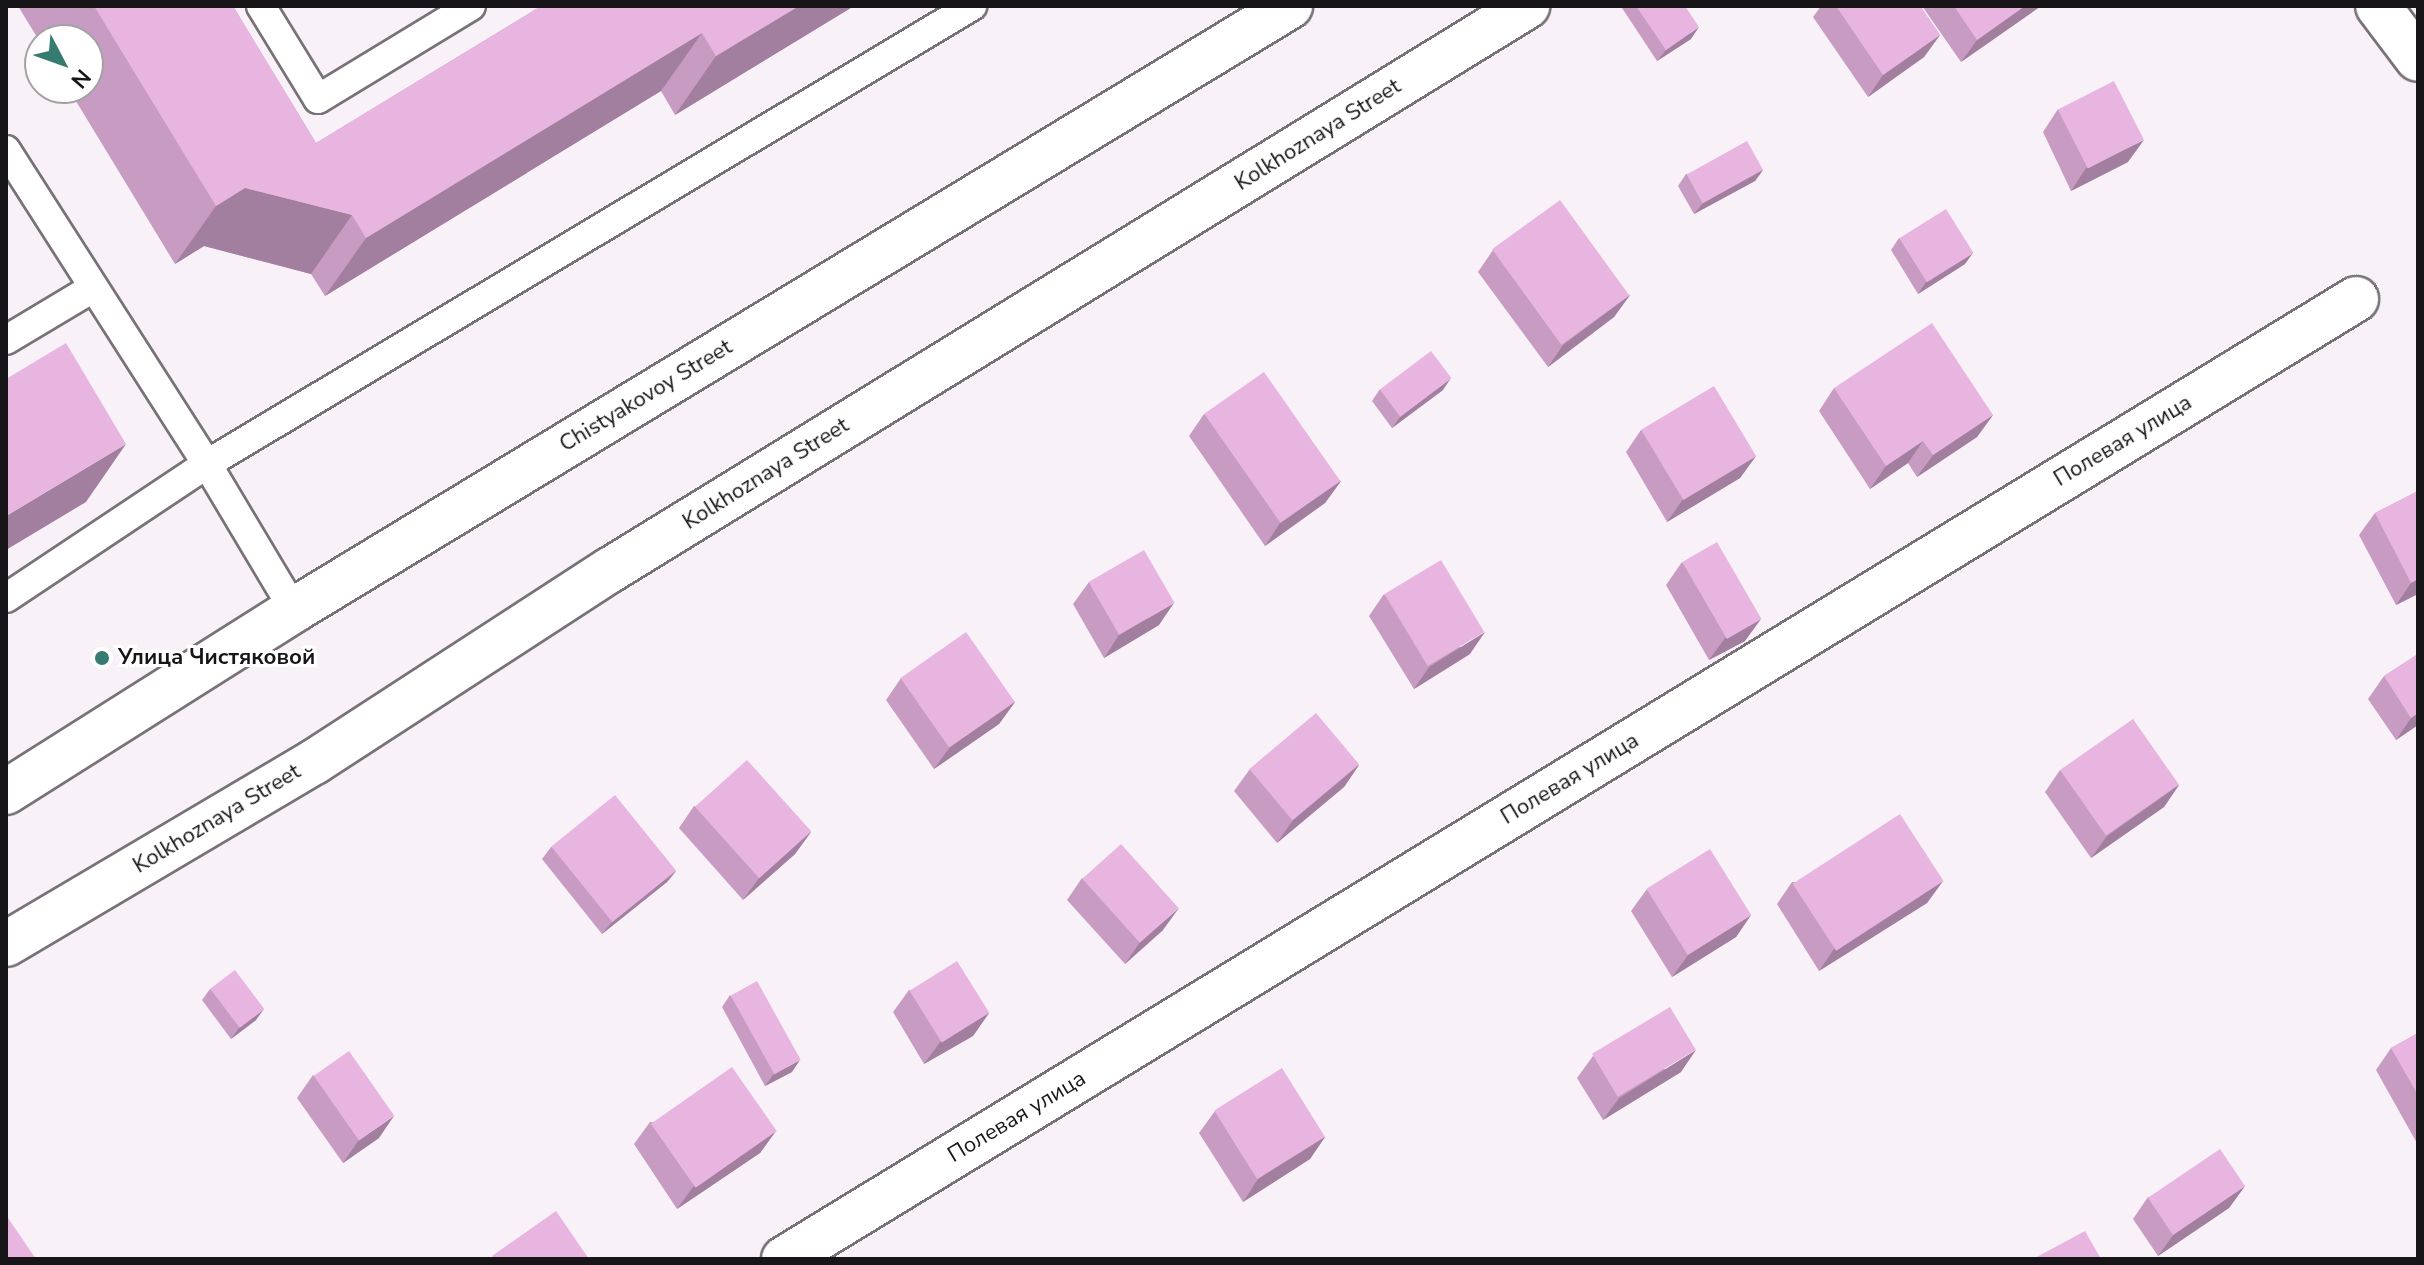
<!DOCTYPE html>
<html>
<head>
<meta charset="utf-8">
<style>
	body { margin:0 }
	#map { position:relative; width:2424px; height:1265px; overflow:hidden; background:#f9f1f8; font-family:"Nunito Sans",sans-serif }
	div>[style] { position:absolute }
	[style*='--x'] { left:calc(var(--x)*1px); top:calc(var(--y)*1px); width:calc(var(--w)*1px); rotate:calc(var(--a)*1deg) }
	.roads { filter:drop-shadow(2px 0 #797178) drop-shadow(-2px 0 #797178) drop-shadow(0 2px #797178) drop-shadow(0 -2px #797178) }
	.service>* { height:28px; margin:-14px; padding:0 14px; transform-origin:14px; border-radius:14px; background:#fff }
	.minor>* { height:44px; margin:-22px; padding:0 22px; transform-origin:22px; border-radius:22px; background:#fff }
	.tertiary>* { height:44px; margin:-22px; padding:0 22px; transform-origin:22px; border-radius:22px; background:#fff }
	.wall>* { inset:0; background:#c89cc2 }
	.shaded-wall>* { inset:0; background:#a27f9e }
	.building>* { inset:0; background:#e8b5e1; transform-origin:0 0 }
	.dots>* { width:22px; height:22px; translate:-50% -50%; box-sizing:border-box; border:4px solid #fff; border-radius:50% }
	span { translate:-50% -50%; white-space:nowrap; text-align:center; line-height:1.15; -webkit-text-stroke:6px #fff; paint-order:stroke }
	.street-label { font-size:22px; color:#181518 }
	.poi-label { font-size:22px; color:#181518; font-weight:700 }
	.left { translate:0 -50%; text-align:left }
	.frame { position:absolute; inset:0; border:8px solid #181518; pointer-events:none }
	.north { position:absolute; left:24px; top:24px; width:80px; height:80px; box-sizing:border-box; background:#fff; border:2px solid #a3a1a3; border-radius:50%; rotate:131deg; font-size:22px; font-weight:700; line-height:32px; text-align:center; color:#181518 }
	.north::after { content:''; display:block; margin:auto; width:28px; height:36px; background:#367b6f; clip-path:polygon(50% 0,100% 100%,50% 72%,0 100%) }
</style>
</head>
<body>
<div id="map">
	<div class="roads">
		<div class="service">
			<div style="--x:261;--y:6;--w:109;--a:58.5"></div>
			<div style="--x:318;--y:99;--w:179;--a:-31.3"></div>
			<div style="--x:6;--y:150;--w:373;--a:57.4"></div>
			<div style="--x:207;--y:464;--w:170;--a:59.2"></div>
			<div style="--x:6;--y:340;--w:101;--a:-30.9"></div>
			<div style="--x:6;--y:598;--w:242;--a:-33.7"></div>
			<div style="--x:207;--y:464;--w:892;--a:-30.91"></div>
		</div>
		<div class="minor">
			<div style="--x:6;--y:944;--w:358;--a:-30.6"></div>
			<div style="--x:314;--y:762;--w:353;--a:-33"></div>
			<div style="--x:610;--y:570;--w:1077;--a:-31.59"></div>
			<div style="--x:784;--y:1259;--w:1842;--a:-31.41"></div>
		</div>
		<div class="tertiary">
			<div style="--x:2378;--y:6;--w:66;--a:53"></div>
			<div style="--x:6;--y:792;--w:341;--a:-32.3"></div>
			<div style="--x:294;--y:610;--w:1165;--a:-31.23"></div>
		</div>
	</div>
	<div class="wall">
		<div style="clip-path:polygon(18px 6px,233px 6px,316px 143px,541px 6px,854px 6px,675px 115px,661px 91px,325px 296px,311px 274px,204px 246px,175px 264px,68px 88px,88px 88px,88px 40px,40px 40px,40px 42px)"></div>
		<div style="clip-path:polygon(1623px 6px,1685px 6px,1691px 39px,1657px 61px,1622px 8px)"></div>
		<div style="clip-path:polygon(1821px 6px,1920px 6px,1940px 35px,1924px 57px,1868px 97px,1813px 17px)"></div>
		<div style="clip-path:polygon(1922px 6px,2041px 6px,1961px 62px)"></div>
		<div style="clip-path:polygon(2058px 109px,2128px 162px,2071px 191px,2043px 132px)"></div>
		<div style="clip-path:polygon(1763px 170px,1755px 181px,1694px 214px,1678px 186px,1686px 174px)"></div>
		<div style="clip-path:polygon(1899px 238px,1965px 264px,1918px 294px,1891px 250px)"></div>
		<div style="clip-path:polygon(1493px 250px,1630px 295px,1614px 317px,1548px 367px,1478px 272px)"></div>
		<div style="clip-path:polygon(1834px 388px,1993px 415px,1977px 437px,1917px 477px,1908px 463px,1870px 489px,1819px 411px)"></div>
		<div style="clip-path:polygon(1380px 389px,1443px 390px,1392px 428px,1372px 401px)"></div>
		<div style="clip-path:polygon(1204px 414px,1341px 481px,1325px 503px,1265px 546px,1189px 436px)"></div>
		<div style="clip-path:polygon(1641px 430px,1756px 456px,1740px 478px,1667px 522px,1626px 452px)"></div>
		<div style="clip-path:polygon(2418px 491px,2418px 594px,2396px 605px,2359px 535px,2375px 513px)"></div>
		<div style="clip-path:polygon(1682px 562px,1745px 641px,1709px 660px,1666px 585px)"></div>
		<div style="clip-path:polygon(1089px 582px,1159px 625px,1104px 658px,1073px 604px)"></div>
		<div style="clip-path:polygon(1384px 594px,1470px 654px,1414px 689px,1369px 616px)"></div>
		<div style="clip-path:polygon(2418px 654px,2418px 725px,2396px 740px,2368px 699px,2384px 676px)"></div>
		<div style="clip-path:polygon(901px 678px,1015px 702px,999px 724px,934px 769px,886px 700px)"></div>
		<div style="clip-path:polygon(1359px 765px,1344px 787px,1277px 843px,1234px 791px,1250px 769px)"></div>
		<div style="clip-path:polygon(2060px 770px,2179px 785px,2164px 807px,2091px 858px,2045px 792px)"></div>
		<div style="clip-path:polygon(694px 806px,811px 832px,795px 854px,743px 900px,679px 828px)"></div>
		<div style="clip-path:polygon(551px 847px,676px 871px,667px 882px,602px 934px,542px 859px)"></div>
		<div style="clip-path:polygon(1082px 878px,1163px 930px,1125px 964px,1067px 900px)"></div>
		<div style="clip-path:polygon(1943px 881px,1927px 903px,1819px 971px,1777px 904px,1792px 882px)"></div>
		<div style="clip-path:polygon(1647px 889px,1751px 915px,1736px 937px,1672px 977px,1631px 911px)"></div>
		<div style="clip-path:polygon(210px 989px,256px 1020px,231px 1039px,202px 1000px)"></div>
		<div style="clip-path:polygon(909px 990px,989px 1013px,973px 1036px,924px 1064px,893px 1012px)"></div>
		<div style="clip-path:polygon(730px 995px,792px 1072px,765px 1086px,722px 1007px)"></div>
		<div style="clip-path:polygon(2418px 1033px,2418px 1145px,2376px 1070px,2391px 1048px)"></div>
		<div style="clip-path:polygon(1593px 1056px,1681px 1072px,1603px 1120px,1577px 1078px)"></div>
		<div style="clip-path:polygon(313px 1075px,379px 1138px,343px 1163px,297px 1098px)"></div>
		<div style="clip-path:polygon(1215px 1111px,1325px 1137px,1310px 1159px,1243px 1202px,1199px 1133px)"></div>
		<div style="clip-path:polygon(650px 1122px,776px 1131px,760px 1153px,677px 1209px,634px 1144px)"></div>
		<div style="clip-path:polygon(2245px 1186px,2229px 1208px,2158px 1256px,2133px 1219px,2148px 1197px)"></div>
	</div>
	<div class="shaded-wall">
		<div style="clip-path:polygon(799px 6px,854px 6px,675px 115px,716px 56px)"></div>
		<div style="clip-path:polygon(2025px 6px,2041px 6px,1961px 62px,1977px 40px)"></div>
		<div style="clip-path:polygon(1699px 27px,1691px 39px,1657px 61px,1666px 50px)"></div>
		<div style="clip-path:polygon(702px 33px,661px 91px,325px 296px,366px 238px)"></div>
		<div style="clip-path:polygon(1940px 35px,1924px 57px,1868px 97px,1883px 75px)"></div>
		<div style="clip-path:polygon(2144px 140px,2128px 162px,2071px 191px,2086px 168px)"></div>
		<div style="clip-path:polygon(1763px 170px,1755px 181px,1694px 214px,1703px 203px)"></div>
		<div style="clip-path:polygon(245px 188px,352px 215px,311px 274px,204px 246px,175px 264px,216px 206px)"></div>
		<div style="clip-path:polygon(1973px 253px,1965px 264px,1918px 294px,1926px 282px)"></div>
		<div style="clip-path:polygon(1630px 295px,1614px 317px,1548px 367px,1563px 345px)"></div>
		<div style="clip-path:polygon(1451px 378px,1443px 390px,1392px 428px,1400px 417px)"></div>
		<div style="clip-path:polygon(1993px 415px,1977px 437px,1917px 477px,1933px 455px)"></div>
		<div style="clip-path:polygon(1923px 441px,1908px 463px,1870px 489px,1886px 466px)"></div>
		<div style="clip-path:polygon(126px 444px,86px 502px,6px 550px,6px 516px)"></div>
		<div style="clip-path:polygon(1756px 456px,1740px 478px,1667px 522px,1683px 499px)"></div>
		<div style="clip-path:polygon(1341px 481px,1325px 503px,1265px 546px,1280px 523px)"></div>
		<div style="clip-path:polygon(2418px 579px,2418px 594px,2396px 605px,2411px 583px)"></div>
		<div style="clip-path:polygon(1174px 603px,1159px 625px,1104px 658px,1119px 635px)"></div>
		<div style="clip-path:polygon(1761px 619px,1745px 641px,1709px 660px,1725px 638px)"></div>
		<div style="clip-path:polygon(1485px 632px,1470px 654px,1414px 689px,1429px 667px)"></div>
		<div style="clip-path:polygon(1015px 702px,999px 724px,934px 769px,950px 747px)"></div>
		<div style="clip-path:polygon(2418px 713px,2418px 725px,2396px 740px,2411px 718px)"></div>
		<div style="clip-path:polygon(1359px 765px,1344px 787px,1277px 843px,1293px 820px)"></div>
		<div style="clip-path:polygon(2179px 785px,2164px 807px,2091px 858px,2107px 836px)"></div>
		<div style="clip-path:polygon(811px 832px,795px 854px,743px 900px,759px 878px)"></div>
		<div style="clip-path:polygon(676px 871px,667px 882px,602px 934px,611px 923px)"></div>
		<div style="clip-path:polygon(1943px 881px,1927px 903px,1819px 971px,1834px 949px)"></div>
		<div style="clip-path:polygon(1179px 908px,1163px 930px,1125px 964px,1140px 942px)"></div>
		<div style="clip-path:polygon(1751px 915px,1736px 937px,1672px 977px,1688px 955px)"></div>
		<div style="clip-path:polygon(264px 1009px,256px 1020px,231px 1039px,239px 1028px)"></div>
		<div style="clip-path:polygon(989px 1013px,973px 1036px,924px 1064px,940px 1042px)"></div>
		<div style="clip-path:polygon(1696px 1050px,1681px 1072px,1603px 1120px,1619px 1098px)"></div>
		<div style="clip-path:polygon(800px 1060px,792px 1072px,765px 1086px,773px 1075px)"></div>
		<div style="clip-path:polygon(394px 1116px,379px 1138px,343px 1163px,358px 1141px)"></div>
		<div style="clip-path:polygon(776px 1131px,760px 1153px,677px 1209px,693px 1187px)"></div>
		<div style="clip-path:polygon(1325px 1137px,1310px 1159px,1243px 1202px,1258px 1179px)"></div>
		<div style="clip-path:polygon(2245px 1186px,2229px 1208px,2158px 1256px,2174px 1234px)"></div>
	</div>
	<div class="building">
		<div style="clip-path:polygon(94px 6px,233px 6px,316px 143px,541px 6px,799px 6px,716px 56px,702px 33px,366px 238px,352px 215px,245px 188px,216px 206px)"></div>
		<div style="clip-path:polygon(1636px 6px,1685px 6px,1699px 27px,1666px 50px)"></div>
		<div style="clip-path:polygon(1836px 6px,1920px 6px,1940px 35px,1883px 75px)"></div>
		<div style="clip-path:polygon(1954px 6px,2025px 6px,1977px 40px)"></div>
		<div style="left:2114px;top:81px;width:66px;height:63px;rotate:63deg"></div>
		<div style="left:1747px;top:141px;width:33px;height:69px;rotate:61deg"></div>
		<div style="left:1560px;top:200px;width:118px;height:84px;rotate:54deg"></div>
		<div style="left:1946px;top:209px;width:52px;height:55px;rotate:58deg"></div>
		<div style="clip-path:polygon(1932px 323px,1993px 415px,1933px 455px,1923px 441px,1886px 466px,1834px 388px)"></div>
		<div style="clip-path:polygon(66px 343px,126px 444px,6px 516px,6px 379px)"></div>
		<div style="left:1431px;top:351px;width:34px;height:64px;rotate:53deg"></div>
		<div style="left:1264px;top:372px;width:133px;height:73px;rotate:55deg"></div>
		<div style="left:1714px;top:386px;width:82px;height:85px;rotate:59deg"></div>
		<div style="clip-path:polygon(2418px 491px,2418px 579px,2411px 583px,2375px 513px)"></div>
		<div style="left:1717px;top:542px;width:89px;height:40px;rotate:60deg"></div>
		<div style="left:1144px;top:550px;width:61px;height:64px;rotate:60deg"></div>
		<div style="left:1441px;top:560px;width:84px;height:66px;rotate:59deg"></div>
		<div style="left:966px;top:632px;width:85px;height:80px;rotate:55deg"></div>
		<div style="clip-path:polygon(2418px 654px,2418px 713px,2411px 718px,2384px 676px)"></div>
		<div style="left:1316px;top:713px;width:67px;height:87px;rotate:50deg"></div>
		<div style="left:2133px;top:719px;width:80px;height:89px;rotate:55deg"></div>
		<div style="left:747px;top:760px;width:96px;height:70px;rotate:48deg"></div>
		<div style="left:615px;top:795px;width:97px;height:82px;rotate:51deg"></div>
		<div style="left:1900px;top:814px;width:80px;height:128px;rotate:57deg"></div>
		<div style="left:1121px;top:844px;width:86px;height:52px;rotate:48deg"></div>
		<div style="left:1710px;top:849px;width:78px;height:75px;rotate:58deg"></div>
		<div style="left:957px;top:961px;width:61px;height:56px;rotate:58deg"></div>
		<div style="left:235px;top:970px;width:49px;height:31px;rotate:53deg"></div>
		<div style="left:757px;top:981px;width:90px;height:30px;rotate:61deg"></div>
		<div style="left:1670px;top:1007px;width:50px;height:91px;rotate:59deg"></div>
		<div style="clip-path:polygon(2418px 1033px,2418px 1095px,2391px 1048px)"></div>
		<div style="left:349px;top:1051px;width:79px;height:43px;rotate:55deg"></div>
		<div style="left:732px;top:1067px;width:78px;height:99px;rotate:55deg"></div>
		<div style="left:1282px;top:1068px;width:81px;height:80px;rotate:58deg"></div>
		<div style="left:2220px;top:1149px;width:45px;height:87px;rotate:56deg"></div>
		<div style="clip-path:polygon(556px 1211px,589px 1259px,495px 1259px,492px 1256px)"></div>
		<div style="clip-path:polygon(6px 1215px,36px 1259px,6px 1259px)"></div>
		<div style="clip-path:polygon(2085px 1231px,2101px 1259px,2033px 1259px)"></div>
	</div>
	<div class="dots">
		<div style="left:102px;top:658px;background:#367b6f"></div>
	</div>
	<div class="street-label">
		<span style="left:1318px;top:135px;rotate:-32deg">Kolkhoznaya Street</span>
		<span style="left:646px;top:396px;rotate:-31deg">Chistyakovoy Street</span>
		<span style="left:2123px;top:441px;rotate:-31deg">Полевая улица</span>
		<span style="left:766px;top:474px;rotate:-32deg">Kolkhoznaya Street</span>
		<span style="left:1570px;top:779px;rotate:-31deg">Полевая улица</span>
		<span style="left:217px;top:819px;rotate:-31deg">Kolkhoznaya Street</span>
		<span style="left:1017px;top:1117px;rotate:-31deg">Полевая улица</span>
	</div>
	<div class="poi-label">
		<span class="left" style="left:118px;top:658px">Улица Чистяковой</span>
	</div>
	<div class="frame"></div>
	<div class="north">N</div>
</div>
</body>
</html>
